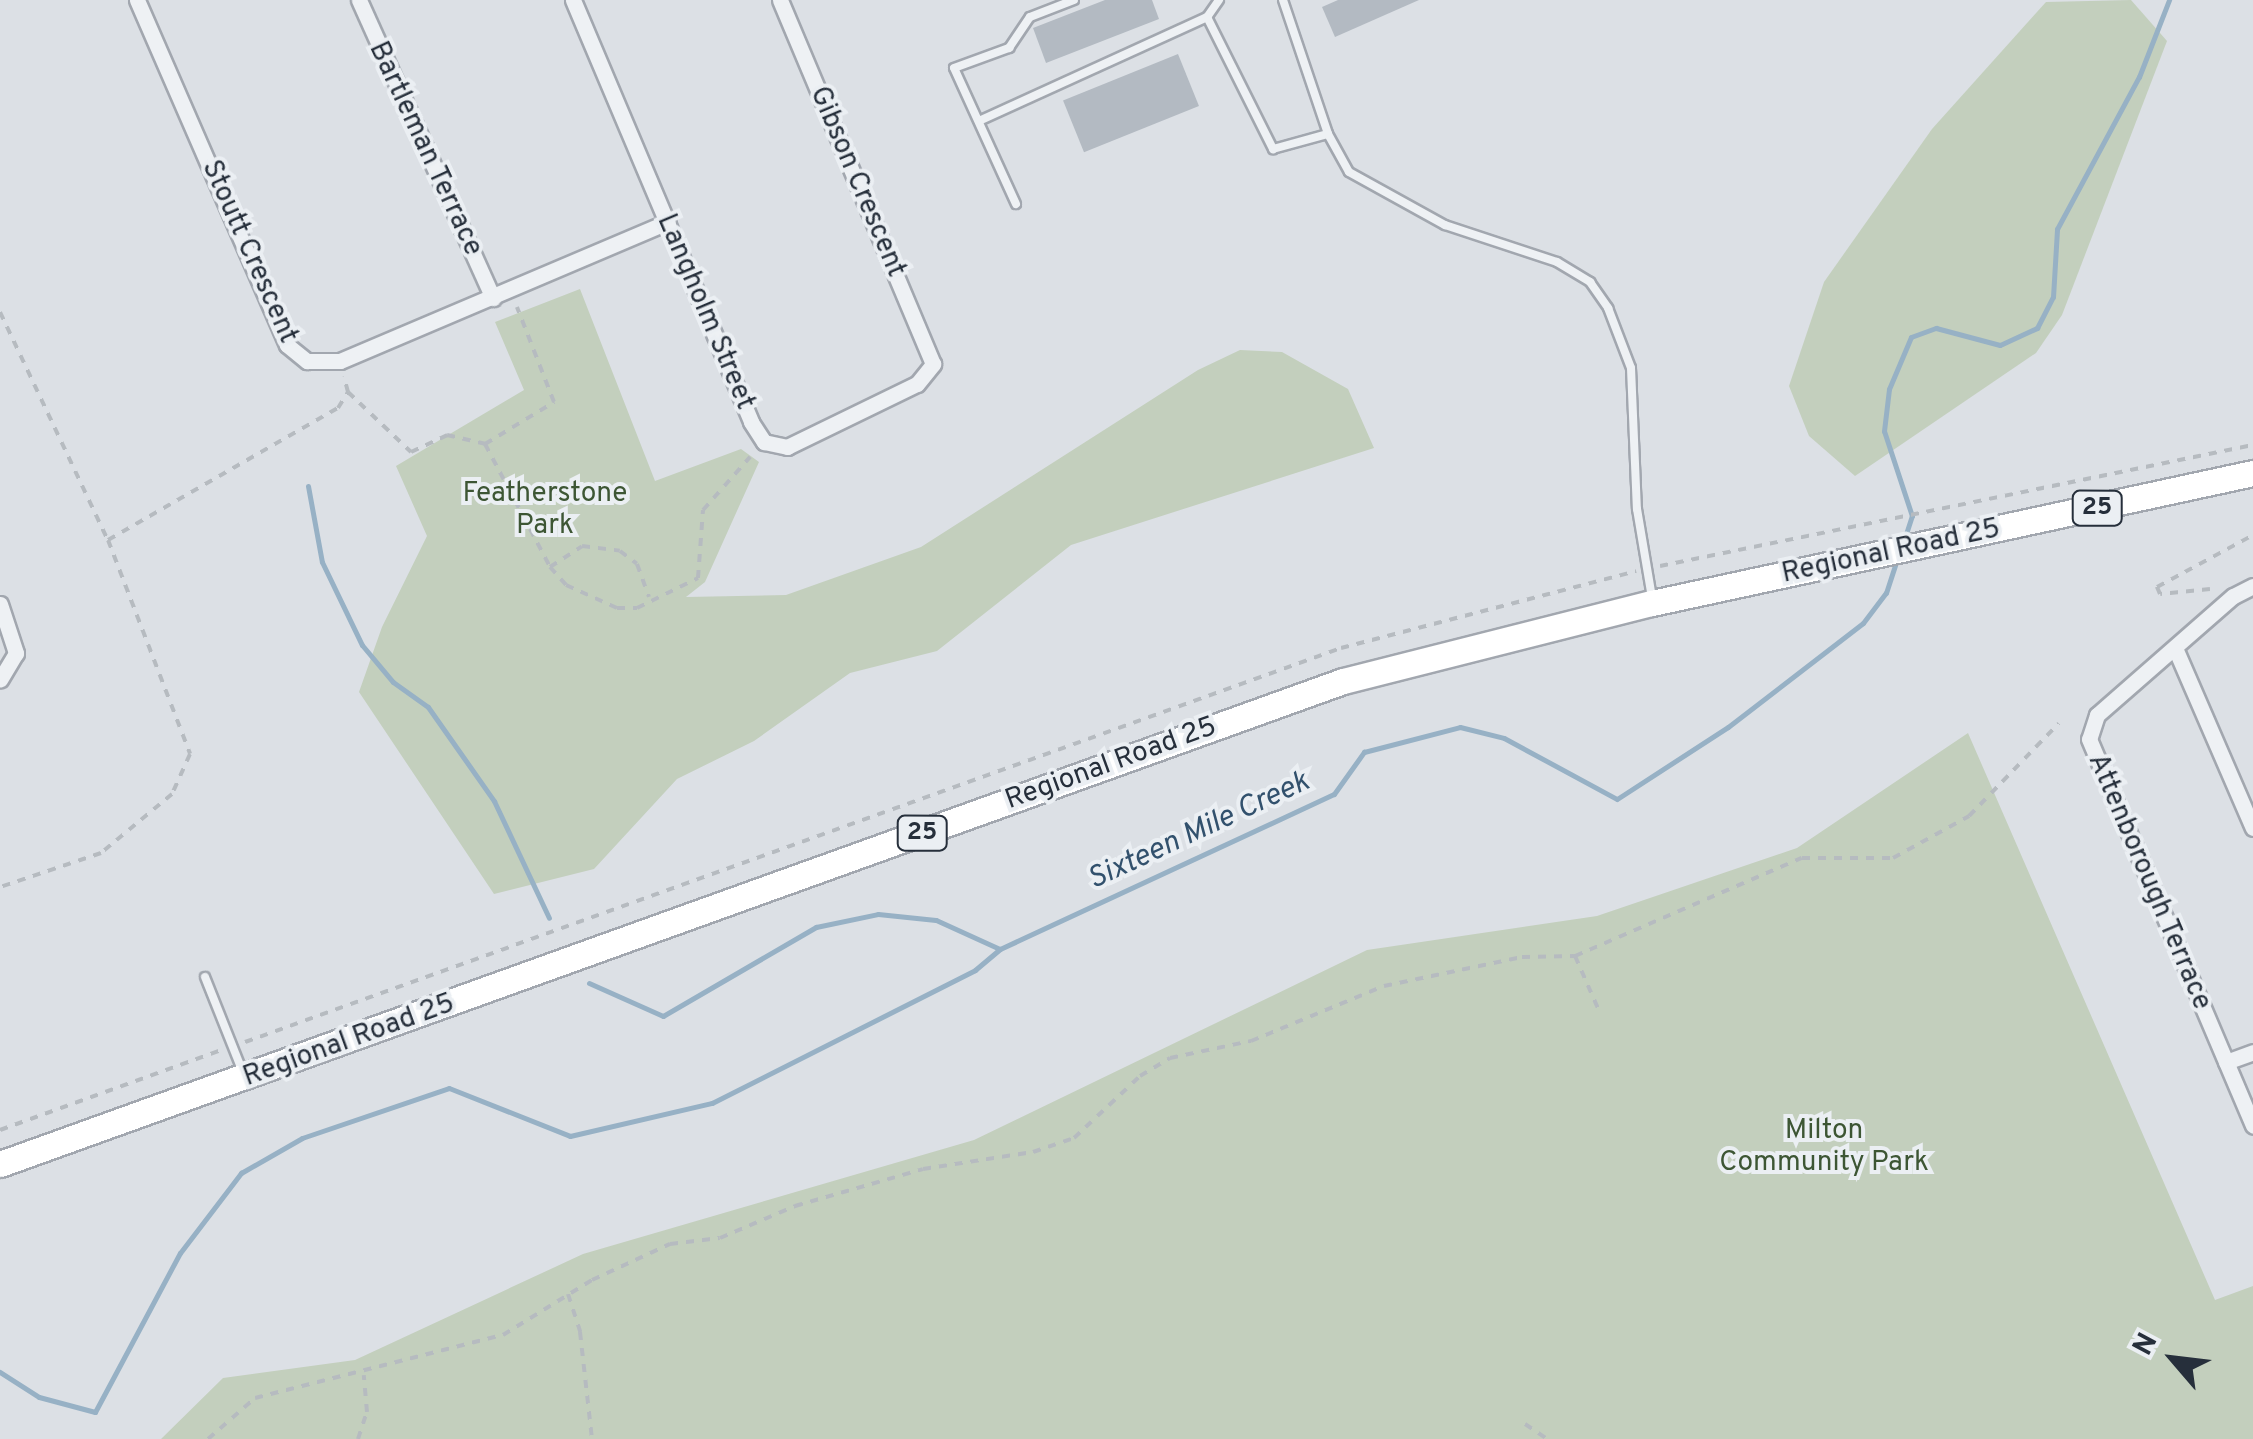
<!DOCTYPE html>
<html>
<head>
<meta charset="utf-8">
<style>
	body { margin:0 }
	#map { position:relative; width:2253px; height:1439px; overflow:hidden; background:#dce0e5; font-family:Overpass,sans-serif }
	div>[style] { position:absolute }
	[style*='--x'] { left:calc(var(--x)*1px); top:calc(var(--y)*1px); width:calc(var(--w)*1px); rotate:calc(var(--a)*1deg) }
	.green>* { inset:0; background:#c3cfbd }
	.stream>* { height:5px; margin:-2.5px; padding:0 2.5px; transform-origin:2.5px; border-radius:2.5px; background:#97b1c5 }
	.building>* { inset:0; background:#b3bac2; transform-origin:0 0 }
	.path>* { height:4px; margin-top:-2px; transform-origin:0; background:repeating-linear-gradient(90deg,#b6bbc0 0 8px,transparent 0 16px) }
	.roads { filter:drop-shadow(2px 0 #a2a7af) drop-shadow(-2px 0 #a2a7af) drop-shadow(0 2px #a2a7af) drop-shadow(0 -2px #a2a7af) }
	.lane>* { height:8px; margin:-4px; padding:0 4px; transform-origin:4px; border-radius:4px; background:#eef1f4 }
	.street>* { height:15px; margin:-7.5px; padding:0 7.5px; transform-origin:7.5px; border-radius:7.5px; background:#eef1f4 }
	.primary>* { height:25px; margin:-12.5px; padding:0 12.5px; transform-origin:12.5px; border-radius:12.5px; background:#fff }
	span { translate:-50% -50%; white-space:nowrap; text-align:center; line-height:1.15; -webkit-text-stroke:8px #ebeff3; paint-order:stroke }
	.shield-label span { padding:2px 8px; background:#ebeff3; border:2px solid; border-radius:8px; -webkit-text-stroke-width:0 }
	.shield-label { font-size:25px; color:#262f3b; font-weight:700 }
	.street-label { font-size:28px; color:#262f3b }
	.park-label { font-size:28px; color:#3d5634 }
	.water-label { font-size:30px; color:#32516d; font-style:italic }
	.north { position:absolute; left:2123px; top:1309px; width:100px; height:100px; -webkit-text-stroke:8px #ebeff3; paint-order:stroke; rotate:298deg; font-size:28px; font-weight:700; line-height:40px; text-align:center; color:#262f3b }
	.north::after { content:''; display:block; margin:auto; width:35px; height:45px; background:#262f3b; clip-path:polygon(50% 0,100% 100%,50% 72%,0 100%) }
</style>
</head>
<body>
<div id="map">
	<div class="green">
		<div style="clip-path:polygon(2131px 0,2167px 41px,2062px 315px,2036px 353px,1855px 476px,1809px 436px,1789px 386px,1824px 282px,1932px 129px,2046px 2px)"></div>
		<div style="clip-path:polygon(580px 289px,655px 481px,741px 449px,759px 462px,705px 582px,686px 597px,786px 595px,921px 547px,1198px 370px,1240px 350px,1282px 352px,1348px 389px,1374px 448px,1071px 545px,937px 651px,850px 673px,754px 741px,677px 779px,594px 869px,494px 894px,359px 692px,382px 627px,427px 536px,396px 466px,524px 390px,495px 322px)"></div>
		<div style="clip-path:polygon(1968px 733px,2215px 1300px,2253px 1286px,2253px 1439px,161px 1439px,223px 1378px,355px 1360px,583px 1254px,974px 1140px,1367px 950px,1597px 916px,1797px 848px)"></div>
	</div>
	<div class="stream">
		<div style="--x:308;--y:486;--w:77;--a:79.6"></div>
		<div style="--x:322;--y:562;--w:92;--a:64.3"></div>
		<div style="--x:362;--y:645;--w:48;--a:50"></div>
		<div style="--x:393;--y:682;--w:43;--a:35.5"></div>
		<div style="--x:428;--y:707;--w:115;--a:54.9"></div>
		<div style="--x:494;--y:801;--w:129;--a:64.8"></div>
		<div style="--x:1905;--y:537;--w:22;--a:-72"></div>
		<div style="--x:1912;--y:516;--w:89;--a:-108.2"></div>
		<div style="--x:1884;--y:431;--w:42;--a:-83.2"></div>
		<div style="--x:1889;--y:389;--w:56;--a:-67.1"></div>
		<div style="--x:1911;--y:337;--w:27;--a:-20"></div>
		<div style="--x:1936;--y:328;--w:66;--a:14.9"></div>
		<div style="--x:2000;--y:345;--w:41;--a:-24.7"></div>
		<div style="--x:2037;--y:328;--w:35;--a:-63"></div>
		<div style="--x:2053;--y:297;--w:68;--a:-86.6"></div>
		<div style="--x:2057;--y:229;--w:173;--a:-61.7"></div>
		<div style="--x:2139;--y:77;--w:83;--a:-68.7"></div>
		<div style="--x:589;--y:983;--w:81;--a:24"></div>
		<div style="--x:663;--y:1016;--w:177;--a:-30.2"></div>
		<div style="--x:816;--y:927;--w:63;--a:-11.8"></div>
		<div style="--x:878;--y:914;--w:58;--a:5.9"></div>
		<div style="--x:936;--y:920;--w:70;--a:24.4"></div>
		<div style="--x:0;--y:1372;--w:46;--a:32.7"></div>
		<div style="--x:39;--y:1397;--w:58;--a:15"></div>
		<div style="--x:95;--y:1412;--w:180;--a:-61.9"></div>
		<div style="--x:180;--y:1253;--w:101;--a:-52.7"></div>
		<div style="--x:241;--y:1173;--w:70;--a:-29.8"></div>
		<div style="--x:302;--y:1138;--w:155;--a:-18.8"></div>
		<div style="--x:449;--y:1088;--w:130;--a:21.6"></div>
		<div style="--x:570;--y:1136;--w:146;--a:-13.1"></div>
		<div style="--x:712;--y:1103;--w:295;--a:-26.8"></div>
		<div style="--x:975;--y:970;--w:33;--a:-40"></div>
		<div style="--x:1000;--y:949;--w:368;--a:-24.9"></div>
		<div style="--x:1334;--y:794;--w:52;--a:-54.5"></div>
		<div style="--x:1364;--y:752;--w:99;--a:-14.6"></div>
		<div style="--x:1460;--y:727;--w:45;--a:14"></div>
		<div style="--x:1504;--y:738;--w:128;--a:28.4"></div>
		<div style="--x:1617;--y:799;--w:132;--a:-33"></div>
		<div style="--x:1728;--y:727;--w:170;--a:-37.6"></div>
		<div style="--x:1863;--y:623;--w:38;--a:-53"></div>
		<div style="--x:1886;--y:593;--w:38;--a:-72"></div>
	</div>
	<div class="building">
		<div style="clip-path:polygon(1105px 0,1152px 0,1159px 19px,1046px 63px,1033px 28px)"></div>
		<div style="clip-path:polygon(1338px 0,1419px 0,1335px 37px,1322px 7px)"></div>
		<div style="left:1178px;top:54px;width:56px;height:124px;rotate:68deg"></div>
	</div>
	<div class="path">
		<div style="--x:0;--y:312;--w:252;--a:64.7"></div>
		<div style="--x:108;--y:540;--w:229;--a:69"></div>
		<div style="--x:190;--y:754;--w:44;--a:114.2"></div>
		<div style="--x:172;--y:794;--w:92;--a:140.3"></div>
		<div style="--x:101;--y:853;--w:107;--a:161.4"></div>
		<div style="--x:348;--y:392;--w:87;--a:43.6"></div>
		<div style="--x:411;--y:452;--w:40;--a:-25"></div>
		<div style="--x:447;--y:435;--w:39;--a:13"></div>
		<div style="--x:485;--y:444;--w:139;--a:62.1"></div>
		<div style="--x:550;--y:567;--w:24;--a:48"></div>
		<div style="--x:566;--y:585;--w:56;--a:24.3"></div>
		<div style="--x:617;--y:608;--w:20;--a:0"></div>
		<div style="--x:637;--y:608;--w:68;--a:-26.2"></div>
		<div style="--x:698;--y:578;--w:68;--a:-85.8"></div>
		<div style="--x:703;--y:510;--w:71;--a:-48.4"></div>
		<div style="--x:485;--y:444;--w:81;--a:-31.3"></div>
		<div style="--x:554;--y:402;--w:102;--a:-111.3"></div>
		<div style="--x:108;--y:540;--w:265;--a:-29.9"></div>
		<div style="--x:338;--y:408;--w:19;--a:-58"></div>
		<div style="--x:348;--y:392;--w:16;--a:-105"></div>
		<div style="--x:1660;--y:566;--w:605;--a:-11.53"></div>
		<div style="--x:550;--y:567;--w:38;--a:-33"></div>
		<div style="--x:582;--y:546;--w:38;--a:7"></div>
		<div style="--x:620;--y:551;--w:21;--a:37"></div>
		<div style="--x:637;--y:564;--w:35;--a:70"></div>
		<div style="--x:2210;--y:589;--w:50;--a:174.3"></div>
		<div style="--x:2160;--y:594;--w:8;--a:-113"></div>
		<div style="--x:2157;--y:587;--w:109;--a:-28.4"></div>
		<div style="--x:1575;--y:956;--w:247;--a:-23.4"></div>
		<div style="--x:1802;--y:858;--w:91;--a:0"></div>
		<div style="--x:1893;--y:858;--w:87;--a:-28.9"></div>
		<div style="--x:1969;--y:816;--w:129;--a:-45.9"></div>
		<div style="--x:245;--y:1042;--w:1165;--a:-19.77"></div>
		<div style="--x:1341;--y:648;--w:305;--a:-14.6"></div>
		<div style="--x:0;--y:1130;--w:235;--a:-19.9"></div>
		<div style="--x:568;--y:1294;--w:40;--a:72"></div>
		<div style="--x:580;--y:1332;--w:108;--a:83.6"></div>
		<div style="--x:1525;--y:1424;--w:27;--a:34"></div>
		<div style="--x:208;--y:1439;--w:62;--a:-41.1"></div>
		<div style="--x:255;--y:1398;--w:256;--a:-14.3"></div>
		<div style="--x:503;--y:1335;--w:105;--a:-31.7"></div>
		<div style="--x:592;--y:1280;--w:86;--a:-24.8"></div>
		<div style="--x:670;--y:1244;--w:50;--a:-6.8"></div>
		<div style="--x:720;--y:1238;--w:82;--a:-23.1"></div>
		<div style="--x:795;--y:1206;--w:133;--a:-16.1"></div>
		<div style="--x:923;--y:1169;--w:111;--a:-8.8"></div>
		<div style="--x:1033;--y:1152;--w:43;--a:-18.9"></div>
		<div style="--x:1074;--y:1138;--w:91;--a:-43.2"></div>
		<div style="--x:1140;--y:1076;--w:35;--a:-31"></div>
		<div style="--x:1170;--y:1058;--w:83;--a:-11.9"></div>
		<div style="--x:1251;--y:1041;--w:144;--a:-22.5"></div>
		<div style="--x:1384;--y:986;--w:141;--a:-11.9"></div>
		<div style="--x:1522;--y:957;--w:53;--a:-1.1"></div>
		<div style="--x:1575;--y:956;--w:62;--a:66.3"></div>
		<div style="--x:358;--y:1439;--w:28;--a:-72"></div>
		<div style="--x:367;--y:1412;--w:37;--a:-95"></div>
	</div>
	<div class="roads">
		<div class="lane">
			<div style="--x:1219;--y:0;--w:21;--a:125"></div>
			<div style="--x:1207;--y:17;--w:148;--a:63.4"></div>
			<div style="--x:1273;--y:149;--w:57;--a:-15.3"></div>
			<div style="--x:1283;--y:0;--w:141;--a:71.4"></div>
			<div style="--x:1328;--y:134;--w:43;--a:61.1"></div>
			<div style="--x:1349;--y:172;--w:110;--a:28.9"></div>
			<div style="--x:1445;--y:225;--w:118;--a:18.3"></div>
			<div style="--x:1557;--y:262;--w:39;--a:31"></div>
			<div style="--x:1590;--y:282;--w:32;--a:55"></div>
			<div style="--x:1608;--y:308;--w:64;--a:69"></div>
			<div style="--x:1631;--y:368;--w:141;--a:87.6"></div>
			<div style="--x:1637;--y:509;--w:90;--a:80.4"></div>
			<div style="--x:979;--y:121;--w:251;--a:-24.5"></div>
			<div style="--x:1016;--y:204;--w:149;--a:-114.5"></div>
			<div style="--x:954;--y:68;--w:59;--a:-20"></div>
			<div style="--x:1009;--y:48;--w:37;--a:-56"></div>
			<div style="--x:1030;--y:17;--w:47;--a:-21.1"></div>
			<div style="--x:205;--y:977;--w:100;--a:68.3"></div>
		</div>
		<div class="street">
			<div style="--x:137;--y:0;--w:376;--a:66.5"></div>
			<div style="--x:287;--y:345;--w:26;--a:39"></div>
			<div style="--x:307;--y:361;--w:33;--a:0"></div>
			<div style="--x:340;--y:361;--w:356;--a:-23"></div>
			<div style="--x:359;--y:0;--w:327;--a:65.8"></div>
			<div style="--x:573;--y:0;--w:458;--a:67.1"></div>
			<div style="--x:751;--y:422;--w:24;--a:57"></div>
			<div style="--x:764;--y:442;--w:24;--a:12"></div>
			<div style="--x:787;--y:447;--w:144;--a:-25.9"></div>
			<div style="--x:917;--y:384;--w:26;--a:-51"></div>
			<div style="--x:933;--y:364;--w:395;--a:-112.8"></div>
			<div style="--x:2253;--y:586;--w:22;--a:153"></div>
			<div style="--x:2233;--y:596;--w:181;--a:138.8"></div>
			<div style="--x:2097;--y:715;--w:25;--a:108"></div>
			<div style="--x:2089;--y:739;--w:420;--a:67"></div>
			<div style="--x:0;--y:604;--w:52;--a:71.9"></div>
			<div style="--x:16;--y:653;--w:31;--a:121"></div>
			<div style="--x:2175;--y:648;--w:196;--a:66.6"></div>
			<div style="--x:2226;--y:1062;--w:29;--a:-20"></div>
		</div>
		<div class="primary">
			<div style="--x:0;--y:1164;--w:1427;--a:-19.78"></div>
			<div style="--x:1343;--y:681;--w:319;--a:-14.2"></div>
			<div style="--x:1652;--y:603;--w:615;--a:-12.21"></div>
		</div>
	</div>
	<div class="shield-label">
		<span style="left:2097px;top:508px">25</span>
		<span style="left:922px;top:833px">25</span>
	</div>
	<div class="street-label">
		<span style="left:425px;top:149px;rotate:65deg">Bartleman Terrace</span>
		<span style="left:857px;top:182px;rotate:67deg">Gibson Crescent</span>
		<span style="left:249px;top:252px;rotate:66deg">Stoutt Crescent</span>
		<span style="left:705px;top:312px;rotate:67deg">Langholm Street</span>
		<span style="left:1891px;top:552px;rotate:-12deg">Regional Road 25</span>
		<span style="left:1111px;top:764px;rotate:-20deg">Regional Road 25</span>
		<span style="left:2149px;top:882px;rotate:67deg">Attenborough Terrace</span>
		<span style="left:349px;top:1041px;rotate:-20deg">Regional Road 25</span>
	</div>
	<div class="park-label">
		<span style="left:545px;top:510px">Featherstone<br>Park</span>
		<span style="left:1824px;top:1147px">Milton<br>Community Park</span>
	</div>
	<div class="water-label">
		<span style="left:1199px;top:832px;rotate:-25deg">Sixteen Mile Creek</span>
	</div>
	<div class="north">N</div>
</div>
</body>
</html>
